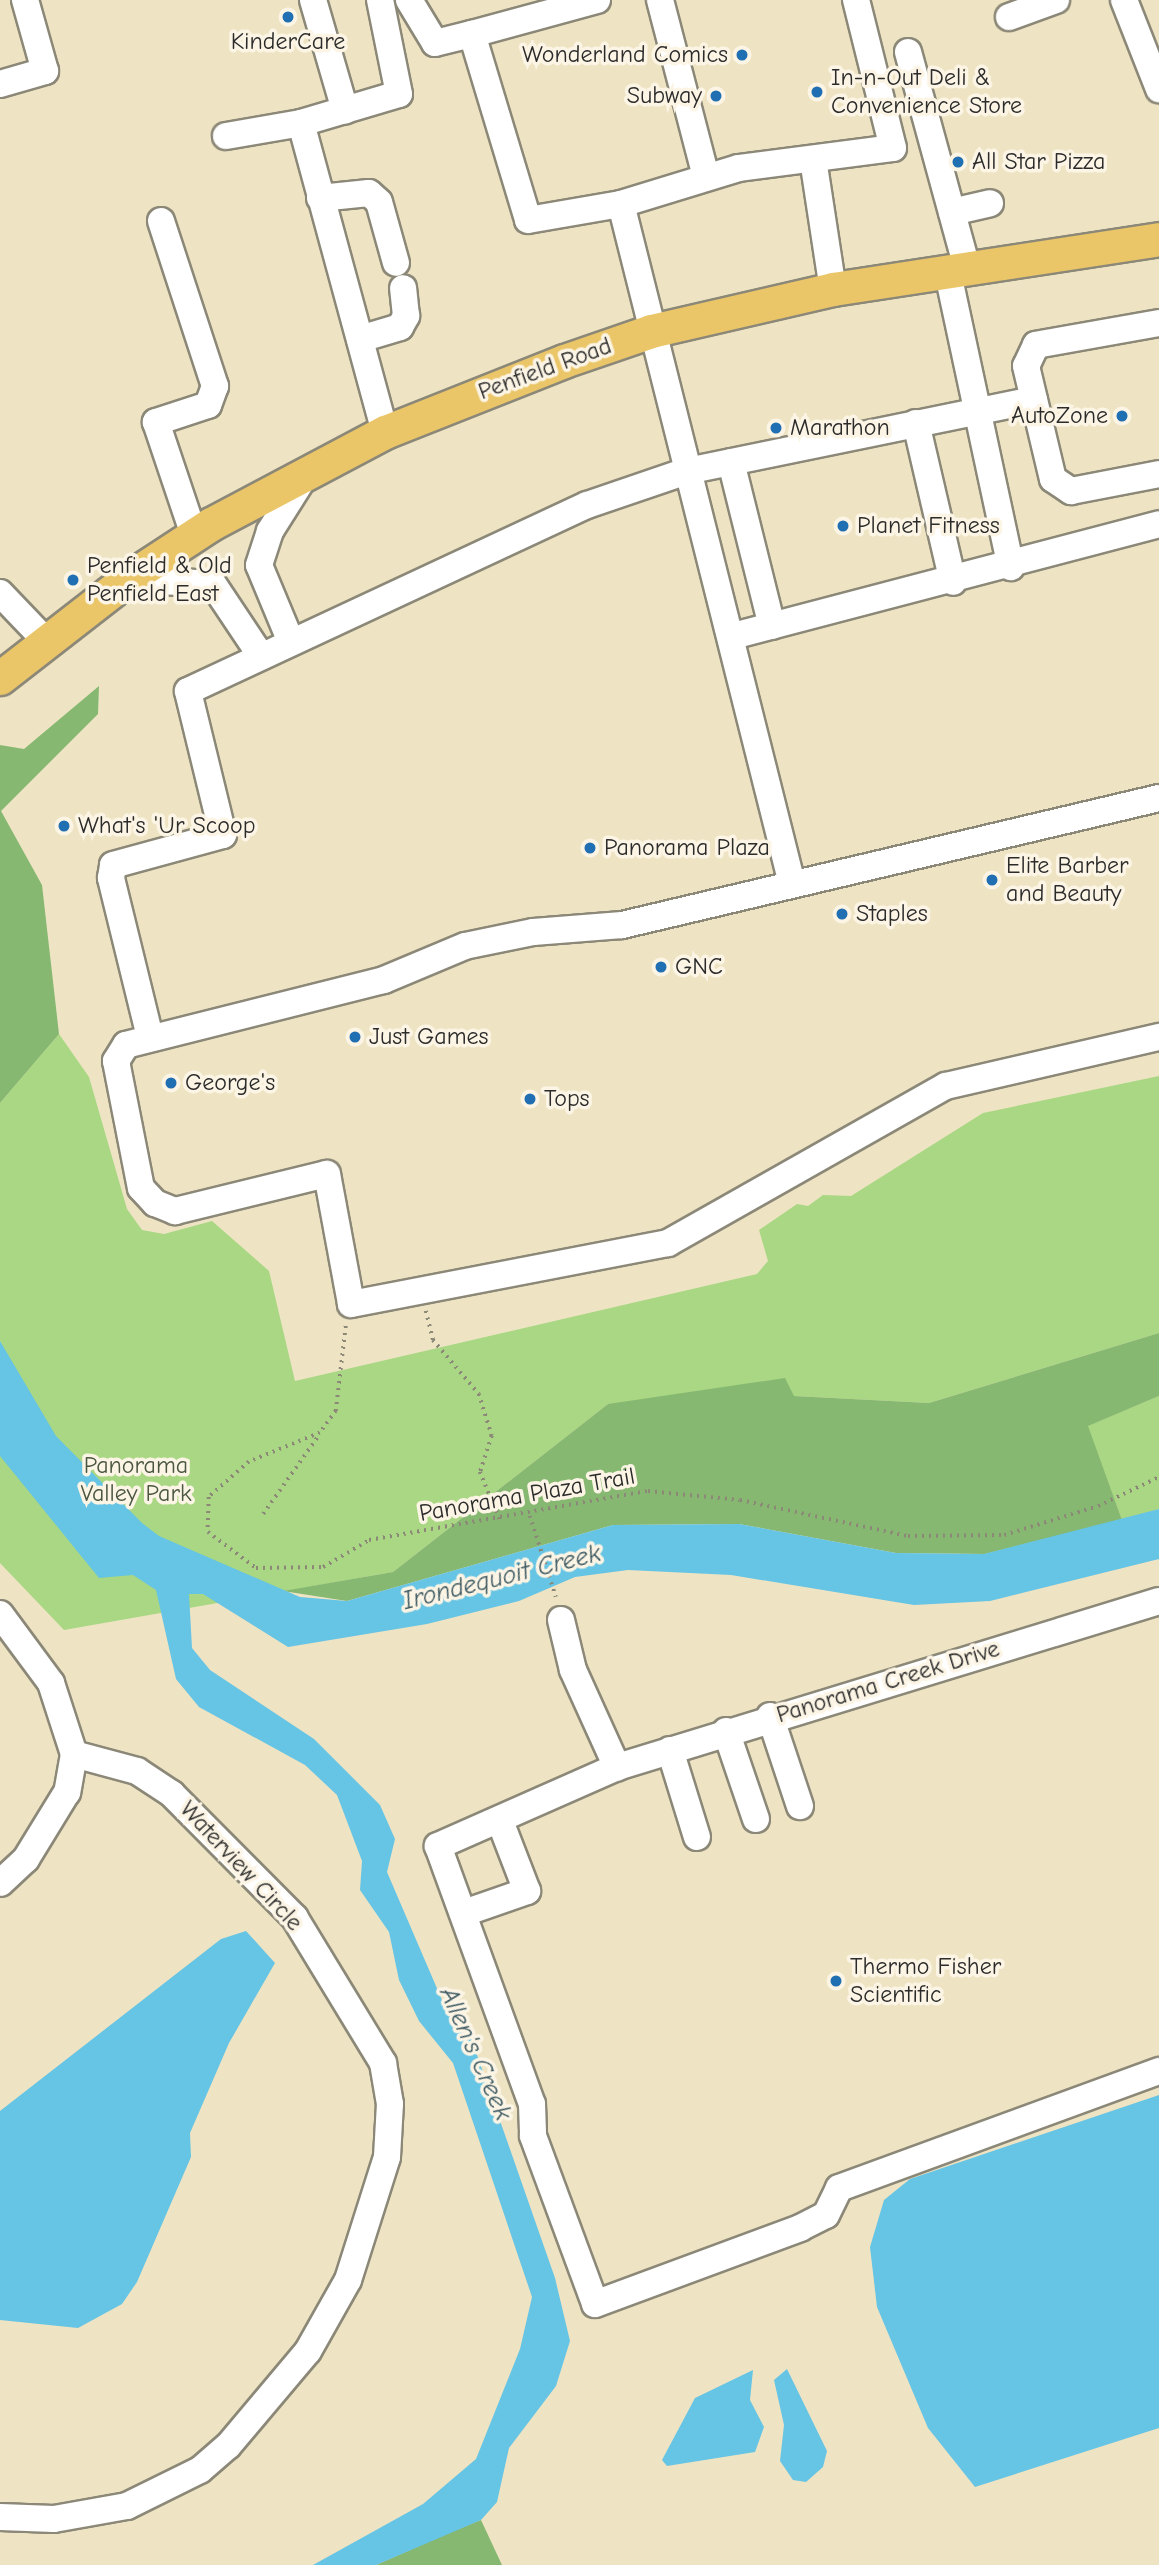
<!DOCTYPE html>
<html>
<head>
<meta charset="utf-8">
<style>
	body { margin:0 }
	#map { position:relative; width:1159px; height:2565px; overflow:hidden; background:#eee4c4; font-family:"Comic Neue",sans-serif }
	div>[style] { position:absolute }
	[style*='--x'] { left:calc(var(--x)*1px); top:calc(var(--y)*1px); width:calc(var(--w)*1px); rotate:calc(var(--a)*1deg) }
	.green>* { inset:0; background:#a9d783 }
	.forest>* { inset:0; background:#86b871 }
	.water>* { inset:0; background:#66c4e4 }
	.path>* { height:3.5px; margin-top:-1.75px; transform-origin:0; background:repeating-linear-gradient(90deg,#8c8878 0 2px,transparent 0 7px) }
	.roads { filter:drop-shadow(2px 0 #8c8878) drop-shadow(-2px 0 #8c8878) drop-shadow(0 2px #8c8878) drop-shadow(0 -2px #8c8878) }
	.minor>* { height:26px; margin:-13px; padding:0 13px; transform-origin:13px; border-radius:13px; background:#fff }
	.major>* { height:33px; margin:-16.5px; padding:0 16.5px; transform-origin:16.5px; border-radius:16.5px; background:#ebc669 }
	.dots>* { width:19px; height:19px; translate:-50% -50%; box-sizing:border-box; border:4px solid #fcf5e5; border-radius:50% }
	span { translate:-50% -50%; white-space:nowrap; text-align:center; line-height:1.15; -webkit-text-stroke:7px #fcf5e5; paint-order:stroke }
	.poi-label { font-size:24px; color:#2b2b2b }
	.right { translate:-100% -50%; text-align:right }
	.left { translate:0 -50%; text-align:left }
	.street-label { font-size:24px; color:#2b2b2b }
	.park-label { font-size:24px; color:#4a5641 }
	.water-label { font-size:26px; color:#3d5962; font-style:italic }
</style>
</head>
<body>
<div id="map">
	<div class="green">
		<div style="clip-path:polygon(59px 1034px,89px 1077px,127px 1209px,142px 1230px,164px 1234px,212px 1221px,269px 1271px,295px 1381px,757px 1274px,768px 1261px,759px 1230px,797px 1204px,808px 1206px,823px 1195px,851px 1196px,983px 1113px,1159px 1076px,1159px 1333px,929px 1403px,794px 1396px,608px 1404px,393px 1572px,64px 1630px,0 1563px,0 1367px,11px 1364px,0 1341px,0 1103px)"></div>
		<div style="clip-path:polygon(1159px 1396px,1159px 1509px,1122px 1520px,1087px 1426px)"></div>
	</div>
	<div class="forest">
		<div style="clip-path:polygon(99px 686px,98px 714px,1px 811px,42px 885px,59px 1034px,0 1103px,0 745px,24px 749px)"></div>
		<div style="clip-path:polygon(1159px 1333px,1159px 1396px,1088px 1426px,1122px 1520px,985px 1554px,896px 1553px,739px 1524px,613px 1525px,347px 1601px,283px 1591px,393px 1572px,608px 1404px,785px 1378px,794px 1396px,929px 1403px)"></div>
		<div style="clip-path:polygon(481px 2520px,502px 2565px,376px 2565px,455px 2530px)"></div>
	</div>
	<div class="water">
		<div style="clip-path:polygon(0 1341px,56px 1436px,142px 1523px,159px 1536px,300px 1597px,347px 1601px,613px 1525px,739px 1524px,896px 1553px,984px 1554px,1159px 1509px,1159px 1559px,990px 1601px,914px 1605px,731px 1575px,628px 1570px,575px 1577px,519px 1601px,427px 1624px,288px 1647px,203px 1594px,189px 1594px,192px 1648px,210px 1670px,314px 1739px,380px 1805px,395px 1839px,387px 1872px,448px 2014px,469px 2032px,555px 2278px,570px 2341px,556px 2386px,509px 2448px,497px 2502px,481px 2520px,376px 2565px,313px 2565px,423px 2504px,476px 2459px,520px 2349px,532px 2297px,453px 2063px,419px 2021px,399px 1980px,389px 1932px,360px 1890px,362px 1861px,337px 1795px,305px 1765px,199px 1707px,176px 1679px,156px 1590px,133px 1575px,99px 1578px,0 1456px)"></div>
		<div style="clip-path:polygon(246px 1931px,275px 1963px,229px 2043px,190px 2133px,191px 2157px,137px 2282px,122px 2304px,78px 2328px,0 2320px,0 2111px,221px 1939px)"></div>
		<div style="clip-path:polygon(1159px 2095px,1159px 2428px,975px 2487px,928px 2428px,877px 2307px,870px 2247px,884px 2200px,910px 2179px)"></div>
		<div style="clip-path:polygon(787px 2369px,827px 2451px,823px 2467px,806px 2482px,793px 2480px,780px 2461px,784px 2425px,774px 2380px)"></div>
		<div style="clip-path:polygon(753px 2370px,750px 2400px,764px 2427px,755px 2452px,667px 2466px,662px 2460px,695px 2398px)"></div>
	</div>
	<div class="path">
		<div style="--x:426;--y:1311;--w:30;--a:76"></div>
		<div style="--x:433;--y:1340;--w:71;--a:49.6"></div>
		<div style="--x:479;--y:1394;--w:44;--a:72.8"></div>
		<div style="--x:492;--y:1436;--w:38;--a:108"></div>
		<div style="--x:480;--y:1472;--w:52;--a:67.4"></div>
		<div style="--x:346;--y:1326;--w:86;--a:96.7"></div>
		<div style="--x:336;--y:1411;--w:27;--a:126"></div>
		<div style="--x:320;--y:1433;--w:77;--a:157.8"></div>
		<div style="--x:249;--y:1462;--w:53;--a:138.8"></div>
		<div style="--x:209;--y:1497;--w:35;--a:92"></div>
		<div style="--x:208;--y:1532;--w:60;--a:36.9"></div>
		<div style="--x:256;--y:1568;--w:67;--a:-0.9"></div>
		<div style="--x:323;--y:1567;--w:53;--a:-30.4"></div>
		<div style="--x:369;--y:1540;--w:283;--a:-10"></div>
		<div style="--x:648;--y:1491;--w:92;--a:5.6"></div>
		<div style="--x:740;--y:1500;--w:172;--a:12.1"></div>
		<div style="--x:908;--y:1536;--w:96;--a:-0.6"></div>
		<div style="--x:1004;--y:1535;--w:98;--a:-17.1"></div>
		<div style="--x:1098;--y:1506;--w:68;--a:-25.4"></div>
		<div style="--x:263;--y:1514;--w:97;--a:-54.7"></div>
		<div style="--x:530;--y:1516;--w:85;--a:72.2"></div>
	</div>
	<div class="roads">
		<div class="minor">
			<div style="--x:313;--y:0;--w:115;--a:73.8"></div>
			<div style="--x:409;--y:0;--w:50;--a:58.8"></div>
			<div style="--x:435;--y:43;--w:38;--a:-14"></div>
			<div style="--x:597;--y:0;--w:130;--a:164.8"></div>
			<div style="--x:472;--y:34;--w:194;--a:73.2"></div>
			<div style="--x:528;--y:220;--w:94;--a:-9.8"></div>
			<div style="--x:621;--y:204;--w:123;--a:-17"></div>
			<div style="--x:739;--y:168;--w:155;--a:-7.4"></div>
			<div style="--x:893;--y:148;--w:153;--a:-104"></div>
			<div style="--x:660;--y:0;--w:183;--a:75.4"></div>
			<div style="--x:1124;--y:0;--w:96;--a:68.5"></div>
			<div style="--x:1009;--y:17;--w:50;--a:-19.9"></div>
			<div style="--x:908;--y:52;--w:223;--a:74.7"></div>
			<div style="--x:0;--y:84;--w:47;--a:-16.1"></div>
			<div style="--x:45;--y:71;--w:74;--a:-105.7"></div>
			<div style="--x:301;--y:123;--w:102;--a:-16.5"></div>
			<div style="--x:399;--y:94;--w:96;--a:-101.4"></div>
			<div style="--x:226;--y:136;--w:76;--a:-9.8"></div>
			<div style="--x:301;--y:123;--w:320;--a:74.8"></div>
			<div style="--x:813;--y:159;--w:132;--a:81.3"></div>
			<div style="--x:320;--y:198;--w:49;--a:-5.8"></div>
			<div style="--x:369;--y:193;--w:13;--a:42"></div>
			<div style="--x:379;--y:202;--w:63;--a:74.4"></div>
			<div style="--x:621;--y:204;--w:701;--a:75.88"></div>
			<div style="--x:952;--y:212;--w:39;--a:-13"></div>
			<div style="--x:161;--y:221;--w:174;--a:71.9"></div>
			<div style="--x:215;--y:386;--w:20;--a:110"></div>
			<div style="--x:208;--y:405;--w:55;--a:161.9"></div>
			<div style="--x:156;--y:422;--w:119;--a:71.4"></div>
			<div style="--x:947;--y:269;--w:305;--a:77.9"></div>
			<div style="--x:1159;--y:323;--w:125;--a:169.9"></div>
			<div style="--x:1036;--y:345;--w:23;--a:115"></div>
			<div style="--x:1026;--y:366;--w:116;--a:76.6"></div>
			<div style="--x:1053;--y:479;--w:22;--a:34"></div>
			<div style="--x:1071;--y:491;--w:90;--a:-10.9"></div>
			<div style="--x:360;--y:339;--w:42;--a:-16.7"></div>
			<div style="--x:400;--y:327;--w:13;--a:-61"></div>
			<div style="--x:406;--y:316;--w:28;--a:-96"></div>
			<div style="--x:916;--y:423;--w:163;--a:76.9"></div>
			<div style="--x:731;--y:462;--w:169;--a:76"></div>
			<div style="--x:127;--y:579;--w:86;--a:3.3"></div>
			<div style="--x:213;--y:584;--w:87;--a:56.3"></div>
			<div style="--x:0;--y:593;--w:66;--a:46.2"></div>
			<div style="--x:733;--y:636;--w:440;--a:-14.7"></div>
			<div style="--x:291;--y:642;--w:83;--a:-112.6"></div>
			<div style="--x:259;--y:565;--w:36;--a:-72"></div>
			<div style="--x:270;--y:531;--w:67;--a:-57.7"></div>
			<div style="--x:1159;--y:798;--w:552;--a:166.69"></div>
			<div style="--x:622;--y:925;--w:89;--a:175.5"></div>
			<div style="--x:533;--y:932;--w:69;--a:168.4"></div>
			<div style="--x:465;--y:946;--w:88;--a:157.2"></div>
			<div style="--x:384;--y:980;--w:266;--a:165.9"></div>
			<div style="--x:126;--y:1045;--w:19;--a:122"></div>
			<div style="--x:116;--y:1061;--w:129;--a:78.9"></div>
			<div style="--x:141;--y:1188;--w:21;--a:47"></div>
			<div style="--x:155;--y:1203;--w:22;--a:22"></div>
			<div style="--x:175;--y:1211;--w:156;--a:-13.7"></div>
			<div style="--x:327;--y:1174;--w:132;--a:79.5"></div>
			<div style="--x:351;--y:1304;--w:323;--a:-10.9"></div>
			<div style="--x:668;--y:1243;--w:319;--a:-29.5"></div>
			<div style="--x:946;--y:1086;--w:219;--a:-13"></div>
			<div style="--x:150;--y:1037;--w:164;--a:-103.8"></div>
			<div style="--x:111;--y:878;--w:13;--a:-81"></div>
			<div style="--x:113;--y:865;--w:114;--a:-15.3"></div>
			<div style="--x:223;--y:835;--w:148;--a:-103.7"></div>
			<div style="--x:188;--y:691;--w:440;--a:-25"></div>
			<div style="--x:587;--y:505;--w:106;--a:-18.8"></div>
			<div style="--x:687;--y:471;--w:354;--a:-11.6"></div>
			<div style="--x:1159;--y:1601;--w:567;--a:162.97"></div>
			<div style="--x:617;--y:1767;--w:196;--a:156.2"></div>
			<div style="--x:438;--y:1846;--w:275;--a:70"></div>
			<div style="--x:532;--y:2104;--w:32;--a:88"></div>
			<div style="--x:533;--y:2136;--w:179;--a:69.7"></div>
			<div style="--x:595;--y:2304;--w:219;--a:-20.3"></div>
			<div style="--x:800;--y:2228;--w:29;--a:-27"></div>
			<div style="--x:826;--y:2215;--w:30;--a:-64"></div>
			<div style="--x:839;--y:2188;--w:341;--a:-20.1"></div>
			<div style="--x:0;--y:1614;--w:86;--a:53.5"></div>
			<div style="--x:51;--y:1683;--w:75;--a:72.1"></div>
			<div style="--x:74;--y:1754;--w:39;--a:100"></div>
			<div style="--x:67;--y:1792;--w:79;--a:121.5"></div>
			<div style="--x:26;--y:1859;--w:35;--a:137"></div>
			<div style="--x:561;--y:1620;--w:51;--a:76.5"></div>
			<div style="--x:573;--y:1670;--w:107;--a:65.6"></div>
			<div style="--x:770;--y:1716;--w:95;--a:71.6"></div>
			<div style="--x:726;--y:1731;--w:93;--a:71.2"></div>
			<div style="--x:670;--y:1750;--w:91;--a:72.8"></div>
			<div style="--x:464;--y:1913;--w:67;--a:-19.2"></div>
			<div style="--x:527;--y:1891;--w:75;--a:-111.1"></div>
			<div style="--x:0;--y:2517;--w:54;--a:2.1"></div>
			<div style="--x:54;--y:2519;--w:74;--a:-10.1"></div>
			<div style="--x:127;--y:2506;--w:81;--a:-26.3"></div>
			<div style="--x:200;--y:2470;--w:37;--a:-41"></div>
			<div style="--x:228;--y:2446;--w:124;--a:-49.9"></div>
			<div style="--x:308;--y:2351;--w:81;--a:-60.6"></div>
			<div style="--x:348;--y:2280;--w:129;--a:-72.4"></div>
			<div style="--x:387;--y:2157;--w:53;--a:-86.8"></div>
			<div style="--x:390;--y:2104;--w:42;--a:-99.7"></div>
			<div style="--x:383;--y:2063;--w:170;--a:-121.3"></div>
			<div style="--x:295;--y:1918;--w:175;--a:-134.8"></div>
			<div style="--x:172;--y:1794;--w:42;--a:-146.7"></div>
			<div style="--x:137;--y:1771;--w:65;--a:-164.9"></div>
		</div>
		<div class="major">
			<div style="--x:0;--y:678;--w:161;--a:-37.9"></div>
			<div style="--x:127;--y:579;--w:100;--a:-33.2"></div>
			<div style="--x:211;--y:524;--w:197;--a:-27.9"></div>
			<div style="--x:385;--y:432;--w:193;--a:-21.6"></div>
			<div style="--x:564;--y:361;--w:92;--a:-19"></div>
			<div style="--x:651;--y:331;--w:187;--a:-13"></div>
			<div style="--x:833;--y:289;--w:330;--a:-8.7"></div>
		</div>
	</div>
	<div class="dots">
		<div style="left:288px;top:17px;background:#1f6fb2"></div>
		<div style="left:742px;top:55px;background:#1f6fb2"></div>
		<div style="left:817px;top:92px;background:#1f6fb2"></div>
		<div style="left:716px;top:96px;background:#1f6fb2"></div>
		<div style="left:958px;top:162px;background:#1f6fb2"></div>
		<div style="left:1122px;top:416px;background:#1f6fb2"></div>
		<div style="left:776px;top:428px;background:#1f6fb2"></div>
		<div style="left:843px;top:526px;background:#1f6fb2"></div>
		<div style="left:73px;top:580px;background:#1f6fb2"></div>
		<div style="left:64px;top:826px;background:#1f6fb2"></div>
		<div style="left:590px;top:848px;background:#1f6fb2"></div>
		<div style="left:992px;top:880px;background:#1f6fb2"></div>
		<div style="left:842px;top:914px;background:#1f6fb2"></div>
		<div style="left:661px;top:967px;background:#1f6fb2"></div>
		<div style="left:355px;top:1037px;background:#1f6fb2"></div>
		<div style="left:171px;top:1083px;background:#1f6fb2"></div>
		<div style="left:530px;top:1099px;background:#1f6fb2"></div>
		<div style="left:836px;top:1981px;background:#1f6fb2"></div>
	</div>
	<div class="poi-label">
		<span style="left:288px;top:42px">KinderCare</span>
		<span class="right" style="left:728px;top:55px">Wonderland Comics</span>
		<span class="left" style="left:831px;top:92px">In-n-Out Deli &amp;<br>Convenience Store</span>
		<span class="right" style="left:702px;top:96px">Subway</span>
		<span class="left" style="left:972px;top:162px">All Star Pizza</span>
		<span class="right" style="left:1108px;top:416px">AutoZone</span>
		<span class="left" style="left:790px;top:428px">Marathon</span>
		<span class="left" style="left:857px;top:526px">Planet Fitness</span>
		<span class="left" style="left:87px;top:580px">Penfield &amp; Old<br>Penfield East</span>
		<span class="left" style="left:78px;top:826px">What's 'Ur Scoop</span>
		<span class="left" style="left:604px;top:848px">Panorama Plaza</span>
		<span class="left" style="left:1006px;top:880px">Elite Barber<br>and Beauty</span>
		<span class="left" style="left:856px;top:914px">Staples</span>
		<span class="left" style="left:675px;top:967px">GNC</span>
		<span class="left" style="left:369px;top:1037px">Just Games</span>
		<span class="left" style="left:185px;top:1083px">George's</span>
		<span class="left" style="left:544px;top:1099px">Tops</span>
		<span class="left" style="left:850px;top:1981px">Thermo Fisher<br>Scientific</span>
	</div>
	<div class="street-label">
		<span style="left:545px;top:369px;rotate:-20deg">Penfield Road</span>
		<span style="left:527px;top:1495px;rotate:-10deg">Panorama Plaza Trail</span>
		<span style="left:888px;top:1682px;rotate:-17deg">Panorama Creek Drive</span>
		<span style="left:241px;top:1866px;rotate:47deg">Waterview Circle</span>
	</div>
	<div class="park-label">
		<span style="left:136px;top:1480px">Panorama<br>Valley Park</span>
	</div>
	<div class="water-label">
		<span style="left:502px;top:1578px;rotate:-14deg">Irondequoit Creek</span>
		<span style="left:475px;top:2054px;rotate:66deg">Allen's Creek</span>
	</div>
</div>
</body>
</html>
